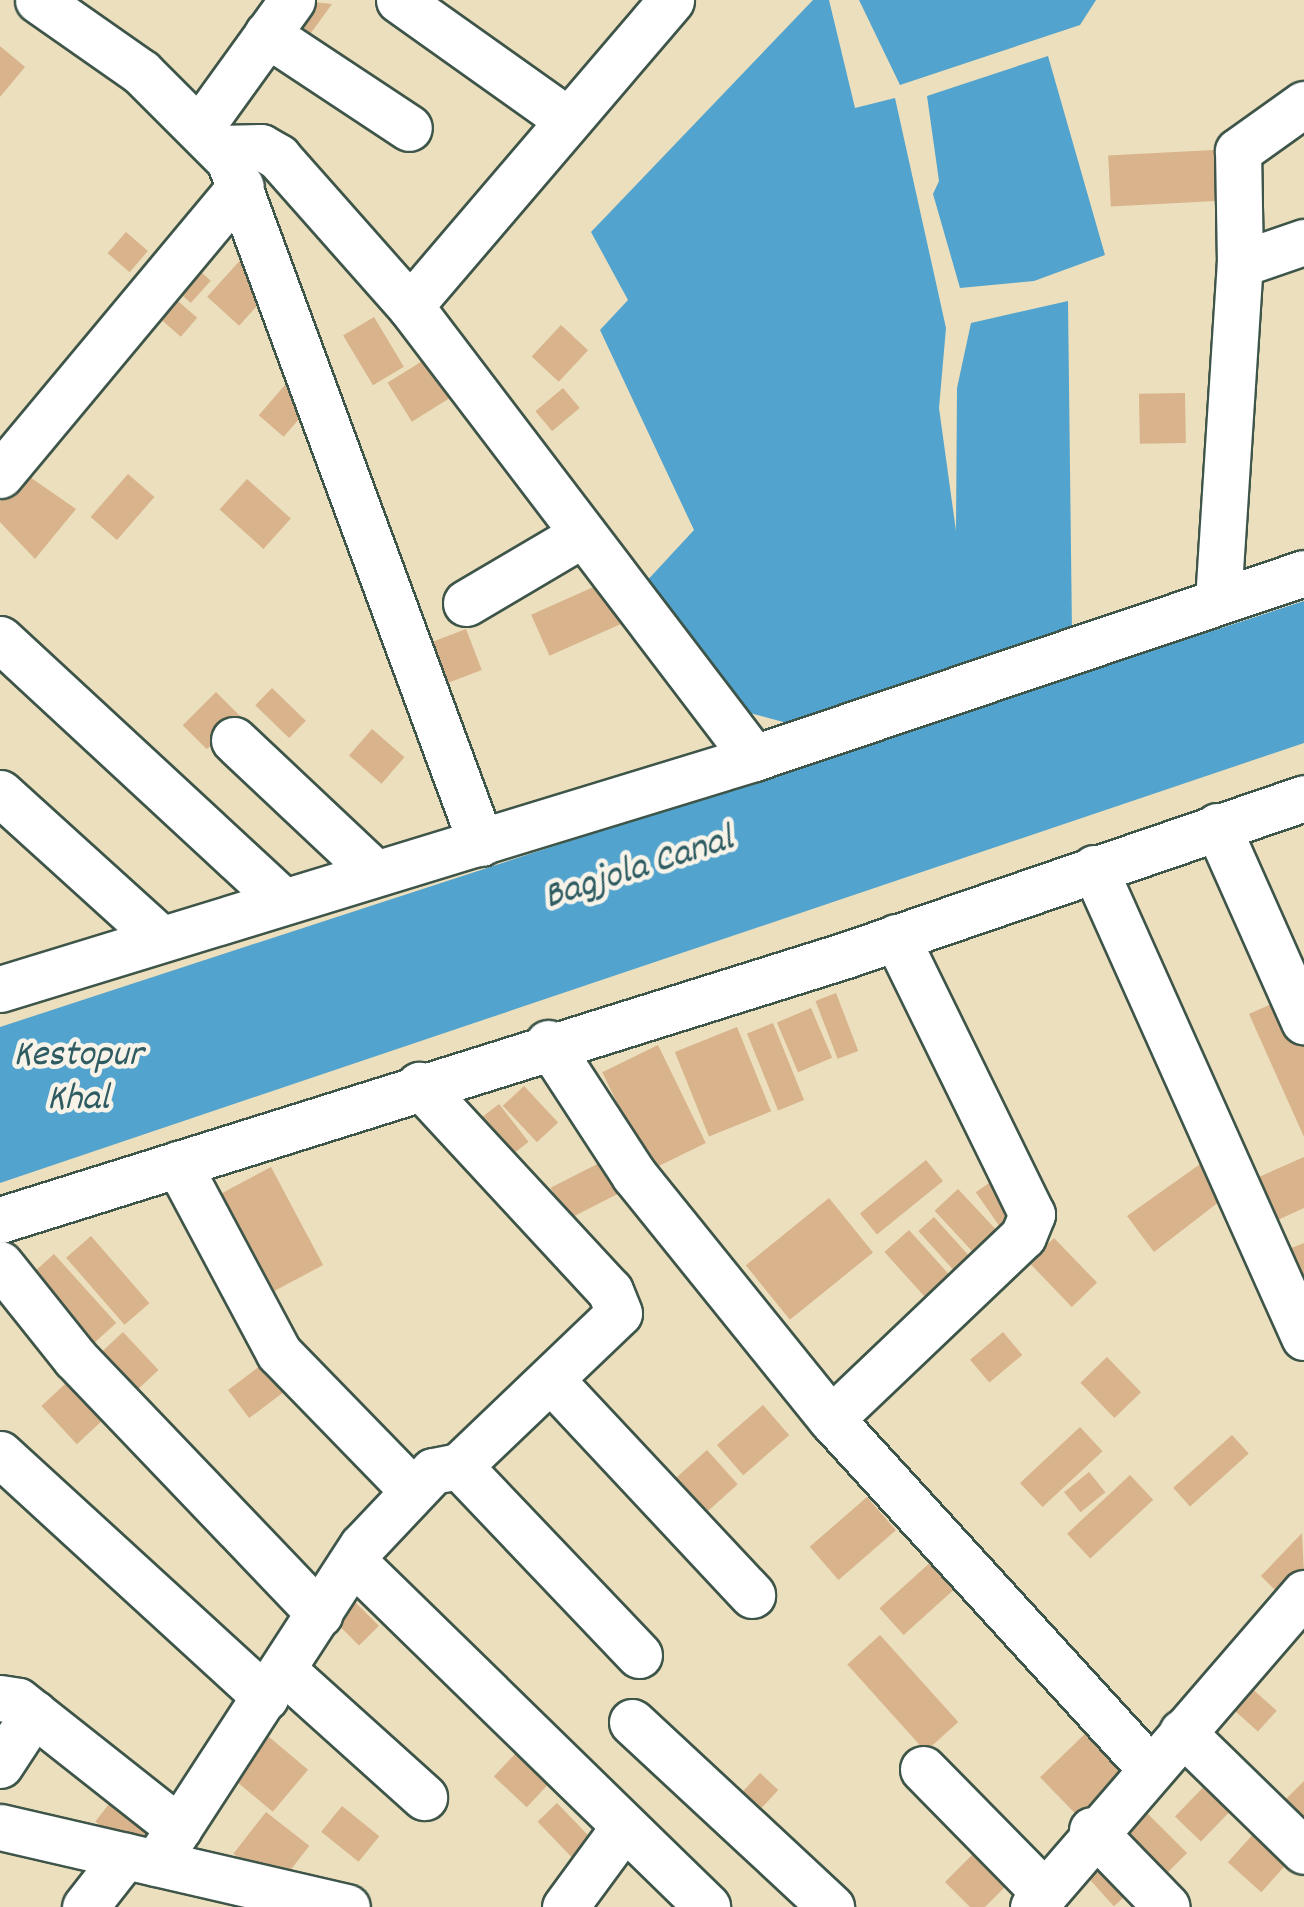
<!DOCTYPE html>
<html>
<head>
<meta charset="utf-8">
<style>
	body { margin:0 }
	#map { position:relative; width:1304px; height:1907px; overflow:hidden; background:#ecdfbd; font-family:Dekko,sans-serif }
	div>[style] { position:absolute }
	[style*='--x'] { left:calc(var(--x)*1px); top:calc(var(--y)*1px); width:calc(var(--w)*1px); rotate:calc(var(--a)*1deg) }
	.water>* { inset:0; background:#52a3cd }
	.building>* { inset:0; background:#d8b38c; transform-origin:0 0 }
	.roads { filter:drop-shadow(2px 0 #3e5549) drop-shadow(-2px 0 #3e5549) drop-shadow(0 2px #3e5549) drop-shadow(0 -2px #3e5549) }
	.minor>* { height:45px; margin:-22.5px; padding:0 22.5px; transform-origin:22.5px; border-radius:22.5px; background:#fff }
	span { translate:-50% -50%; white-space:nowrap; text-align:center; line-height:1.15; -webkit-text-stroke:9px #f7f3e8; paint-order:stroke }
	.water-label { font-size:38px; color:#2e5c62; font-style:italic }
</style>
</head>
<body>
<div id="map">
	<div class="water">
		<div style="clip-path:polygon(813px 0,829px 0,855px 108px,895px 98px,946px 328px,939px 408px,956px 531px,957px 388px,971px 323px,1068px 301px,1072px 634px,813px 730px,746px 712px,631px 598px,694px 530px,600px 330px,628px 300px,591px 232px)"></div>
		<div style="clip-path:polygon(859px 0,1096px 0,1080px 25px,900px 85px)"></div>
		<div style="clip-path:polygon(1048px 56px,1105px 255px,1034px 281px,960px 288px,933px 194px,939px 181px,927px 96px)"></div>
		<div style="clip-path:polygon(1304px 601px,1304px 743px,0 1183px,0 1027px)"></div>
	</div>
	<div class="building">
		<div style="clip-path:polygon(294px 0,332px 4px,308px 37px,282px 18px)"></div>
		<div style="clip-path:polygon(0 46px,25px 67px,0 97px)"></div>
		<div style="left:1232px;top:149px;width:51px;height:124px;rotate:87deg"></div>
		<div style="left:126px;top:232px;width:29px;height:28px;rotate:41deg"></div>
		<div style="left:244px;top:256px;width:43px;height:55px;rotate:42deg"></div>
		<div style="left:190px;top:262px;width:28px;height:30px;rotate:42deg"></div>
		<div style="left:164px;top:289px;width:44px;height:25px;rotate:41deg"></div>
		<div style="left:374px;top:317px;width:58px;height:36px;rotate:59deg"></div>
		<div style="left:561px;top:325px;width:37px;height:43px;rotate:43deg"></div>
		<div style="left:435px;top:353px;width:46px;height:56px;rotate:58deg"></div>
		<div style="left:285px;top:385px;width:33px;height:40px;rotate:41deg"></div>
		<div style="left:563px;top:388px;width:26px;height:36px;rotate:50deg"></div>
		<div style="left:1185px;top:393px;width:50px;height:46px;rotate:89deg"></div>
		<div style="clip-path:polygon(24px 473px,76px 509px,35px 559px,0 522px,0 502px)"></div>
		<div style="left:128px;top:474px;width:35px;height:57px;rotate:41deg"></div>
		<div style="left:247px;top:479px;width:59px;height:41px;rotate:42deg"></div>
		<div style="left:607px;top:581px;width:45px;height:83px;rotate:66deg"></div>
		<div style="left:466px;top:629px;width:44px;height:51px;rotate:69deg"></div>
		<div style="left:272px;top:688px;width:47px;height:24px;rotate:44deg"></div>
		<div style="left:216px;top:692px;width:34px;height:47px;rotate:45deg"></div>
		<div style="left:372px;top:729px;width:43px;height:35px;rotate:41deg"></div>
		<div style="left:836px;top:993px;width:62px;height:22px;rotate:69deg"></div>
		<div style="clip-path:polygon(1289px 996px,1304px 1030px,1304px 1137px,1249px 1014px)"></div>
		<div style="left:811px;top:1008px;width:54px;height:37px;rotate:67deg"></div>
		<div style="left:773px;top:1023px;width:83px;height:28px;rotate:68deg"></div>
		<div style="left:737px;top:1027px;width:91px;height:67px;rotate:68deg"></div>
		<div style="left:658px;top:1045px;width:109px;height:62px;rotate:64deg"></div>
		<div style="left:524px;top:1086px;width:50px;height:29px;rotate:47deg"></div>
		<div style="left:499px;top:1104px;width:48px;height:27px;rotate:52deg"></div>
		<div style="clip-path:polygon(1213px 1155px,1233px 1191px,1154px 1252px,1127px 1216px)"></div>
		<div style="left:613px;top:1156px;width:36px;height:70px;rotate:63deg"></div>
		<div style="clip-path:polygon(1304px 1157px,1304px 1208px,1262px 1227px,1243px 1184px)"></div>
		<div style="left:926px;top:1160px;width:27px;height:85px;rotate:51deg"></div>
		<div style="left:271px;top:1167px;width:111px;height:77px;rotate:62deg"></div>
		<div style="left:1002px;top:1174px;width:44px;height:32px;rotate:55deg"></div>
		<div style="left:958px;top:1189px;width:64px;height:32px;rotate:47deg"></div>
		<div style="left:829px;top:1198px;width:70px;height:107px;rotate:51deg"></div>
		<div style="left:934px;top:1217px;width:61px;height:21px;rotate:48deg"></div>
		<div style="left:909px;top:1230px;width:74px;height:33px;rotate:48deg"></div>
		<div style="left:91px;top:1236px;width:89px;height:33px;rotate:49deg"></div>
		<div style="left:1054px;top:1238px;width:62px;height:35px;rotate:46deg"></div>
		<div style="clip-path:polygon(1304px 1243px,1304px 1280px,1298px 1282px,1286px 1250px)"></div>
		<div style="left:54px;top:1254px;width:93px;height:37px;rotate:48deg"></div>
		<div style="left:123px;top:1332px;width:52px;height:34px;rotate:47deg"></div>
		<div style="left:1003px;top:1332px;width:30px;height:43px;rotate:50deg"></div>
		<div style="left:276px;top:1354px;width:35px;height:60px;rotate:53deg"></div>
		<div style="left:1107px;top:1357px;width:49px;height:37px;rotate:46deg"></div>
		<div style="left:78px;top:1372px;width:52px;height:50px;rotate:47deg"></div>
		<div style="left:763px;top:1405px;width:40px;height:61px;rotate:49deg"></div>
		<div style="left:1080px;top:1427px;width:33px;height:82px;rotate:47deg"></div>
		<div style="left:1232px;top:1435px;width:25px;height:79px;rotate:48deg"></div>
		<div style="left:707px;top:1450px;width:46px;height:65px;rotate:48deg"></div>
		<div style="left:1089px;top:1472px;width:26px;height:32px;rotate:51deg"></div>
		<div style="left:1130px;top:1475px;width:34px;height:86px;rotate:47deg"></div>
		<div style="left:867px;top:1497px;width:44px;height:76px;rotate:49deg"></div>
		<div style="clip-path:polygon(1302px 1533px,1304px 1574px,1282px 1597px,1261px 1576px)"></div>
		<div style="left:933px;top:1560px;width:36px;height:72px;rotate:48deg"></div>
		<div style="left:347px;top:1594px;width:45px;height:28px;rotate:45deg"></div>
		<div style="left:880px;top:1635px;width:117px;height:44px;rotate:48deg"></div>
		<div style="left:1238px;top:1676px;width:52px;height:28px;rotate:42deg"></div>
		<div style="left:256px;top:1726px;width:68px;height:55px;rotate:40deg"></div>
		<div style="left:1089px;top:1730px;width:55px;height:68px;rotate:46deg"></div>
		<div style="left:528px;top:1740px;width:45px;height:50px;rotate:43deg"></div>
		<div style="left:760px;top:1773px;width:25px;height:45px;rotate:43deg"></div>
		<div style="left:1216px;top:1774px;width:36px;height:59px;rotate:44deg"></div>
		<div style="clip-path:polygon(1304px 1781px,1304px 1833px,1278px 1807px)"></div>
		<div style="left:120px;top:1790px;width:57px;height:40px;rotate:38deg"></div>
		<div style="left:557px;top:1803px;width:52px;height:27px;rotate:46deg"></div>
		<div style="left:1139px;top:1805px;width:68px;height:34px;rotate:45deg"></div>
		<div style="left:342px;top:1806px;width:48px;height:33px;rotate:39deg"></div>
		<div style="left:266px;top:1812px;width:55px;height:53px;rotate:38deg"></div>
		<div style="left:1264px;top:1822px;width:45px;height:54px;rotate:42deg"></div>
		<div style="clip-path:polygon(985px 1842px,1018px 1874px,985px 1907px,970px 1907px,945px 1882px)"></div>
		<div style="left:1109px;top:1850px;width:45px;height:34px;rotate:48deg"></div>
	</div>
	<div class="roads">
		<div class="minor">
			<div style="--x:38;--y:0;--w:126;--a:35"></div>
			<div style="--x:141;--y:72;--w:124;--a:45"></div>
			<div style="--x:229;--y:160;--w:728;--a:69.75"></div>
			<div style="--x:399;--y:0;--w:207;--a:35.4"></div>
			<div style="--x:267;--y:34;--w:170;--a:33.5"></div>
			<div style="--x:202;--y:125;--w:154;--a:-54.2"></div>
			<div style="--x:220;--y:148;--w:41;--a:-1.4"></div>
			<div style="--x:261;--y:147;--w:20;--a:30"></div>
			<div style="--x:278;--y:157;--w:199;--a:48.5"></div>
			<div style="--x:410;--y:306;--w:568;--a:52.73"></div>
			<div style="--x:1240;--y:264;--w:68;--a:-19"></div>
			<div style="--x:410;--y:306;--w:402;--a:-49.5"></div>
			<div style="--x:0;--y:475;--w:376;--a:-50.2"></div>
			<div style="--x:1218;--y:601;--w:338;--a:-86.3"></div>
			<div style="--x:1240;--y:264;--w:113;--a:-91"></div>
			<div style="--x:1238;--y:151;--w:81;--a:-35.5"></div>
			<div style="--x:466;--y:603;--w:136;--a:-30.5"></div>
			<div style="--x:0;--y:639;--w:383;--a:42.8"></div>
			<div style="--x:234;--y:740;--w:194;--a:43.3"></div>
			<div style="--x:0;--y:793;--w:217;--a:42.2"></div>
			<div style="--x:1217;--y:826;--w:214;--a:66"></div>
			<div style="--x:1094;--y:868;--w:514;--a:65.88"></div>
			<div style="--x:896;--y:937;--w:309;--a:63.9"></div>
			<div style="--x:1032;--y:1214;--w:24;--a:112"></div>
			<div style="--x:1023;--y:1236;--w:265;--a:136.4"></div>
			<div style="--x:831;--y:1419;--w:474;--a:47.6"></div>
			<div style="--x:0;--y:989;--w:789;--a:-17.03"></div>
			<div style="--x:754;--y:758;--w:580;--a:-18.59"></div>
			<div style="--x:548;--y:1043;--w:158;--a:56.9"></div>
			<div style="--x:634;--y:1175;--w:314;--a:51.1"></div>
			<div style="--x:178;--y:1164;--w:214;--a:61.9"></div>
			<div style="--x:279;--y:1353;--w:192;--a:45.8"></div>
			<div style="--x:0;--y:1220;--w:887;--a:-17.39"></div>
			<div style="--x:846;--y:955;--w:484;--a:-18.9"></div>
			<div style="--x:0;--y:1264;--w:120;--a:51.4"></div>
			<div style="--x:75;--y:1358;--w:354;--a:46.3"></div>
			<div style="--x:552;--y:1381;--w:293;--a:46.9"></div>
			<div style="--x:0;--y:1454;--w:360;--a:42.5"></div>
			<div style="--x:459;--y:1466;--w:261;--a:46.4"></div>
			<div style="--x:353;--y:1561;--w:495;--a:44.3"></div>
			<div style="--x:283;--y:1670;--w:190;--a:42"></div>
			<div style="--x:0;--y:1698;--w:18;--a:9"></div>
			<div style="--x:18;--y:1701;--w:205;--a:38.3"></div>
			<div style="--x:632;--y:1722;--w:272;--a:42.9"></div>
			<div style="--x:1182;--y:1732;--w:170;--a:44.3"></div>
			<div style="--x:0;--y:1765;--w:62;--a:-56.8"></div>
			<div style="--x:923;--y:1769;--w:174;--a:45.5"></div>
			<div style="--x:0;--y:1827;--w:356;--a:13"></div>
			<div style="--x:1092;--y:1830;--w:107;--a:45.8"></div>
			<div style="--x:156;--y:1863;--w:378;--a:-57"></div>
			<div style="--x:362;--y:1546;--w:103;--a:-46.6"></div>
			<div style="--x:433;--y:1471;--w:26;--a:-11"></div>
			<div style="--x:459;--y:1466;--w:221;--a:-43.7"></div>
			<div style="--x:619;--y:1313;--w:24;--a:-112"></div>
			<div style="--x:610;--y:1291;--w:281;--a:-132.8"></div>
			<div style="--x:85;--y:1907;--w:65;--a:-51.9"></div>
			<div style="--x:565;--y:1907;--w:98;--a:-53.7"></div>
			<div style="--x:1033;--y:1907;--w:415;--a:-49.2"></div>
		</div>
	</div>
	<div class="water-label">
		<span style="left:639px;top:870px;rotate:-18deg">Bagjola Canal</span>
		<span style="left:78px;top:1079px">Kestopur<br>Khal</span>
	</div>
</div>
</body>
</html>
